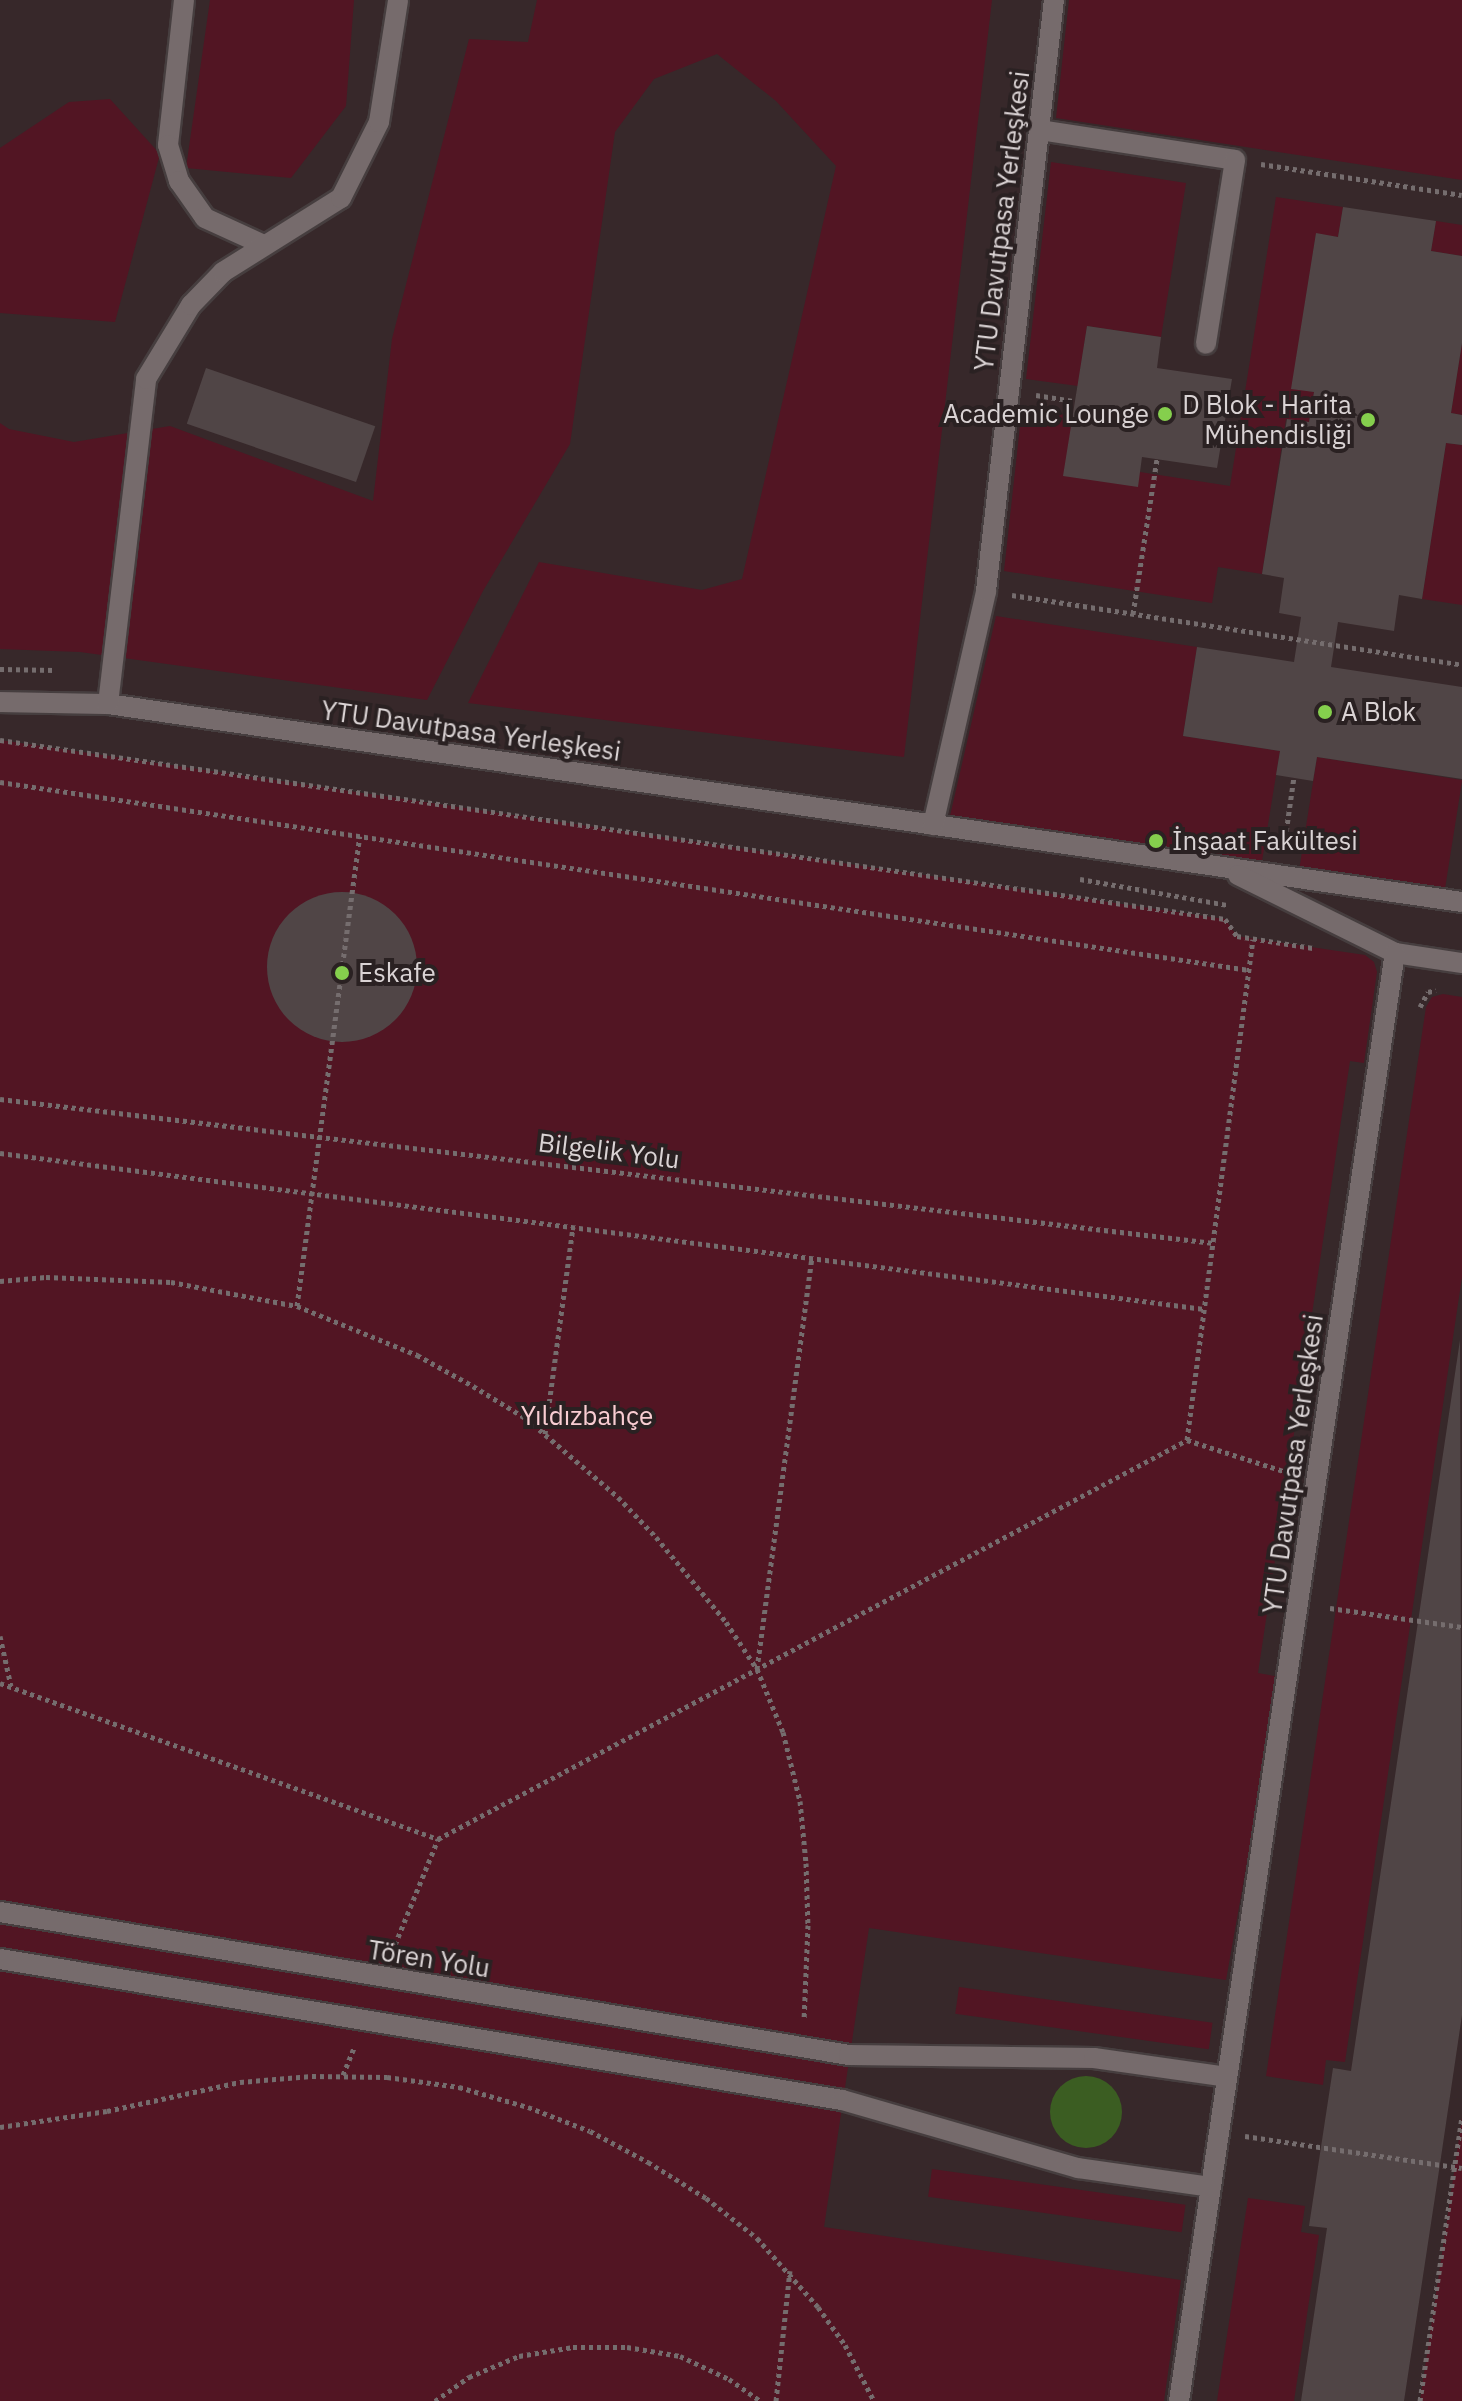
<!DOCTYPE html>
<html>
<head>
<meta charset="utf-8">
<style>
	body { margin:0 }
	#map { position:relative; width:1462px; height:2401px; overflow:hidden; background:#2a2122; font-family:"IBM Plex Sans",sans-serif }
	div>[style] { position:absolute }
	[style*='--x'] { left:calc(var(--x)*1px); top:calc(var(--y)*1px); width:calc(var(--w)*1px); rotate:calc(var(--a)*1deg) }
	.built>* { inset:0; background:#37282a; transform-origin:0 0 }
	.green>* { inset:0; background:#521523; transform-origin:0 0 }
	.water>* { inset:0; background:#3b5d22 }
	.round { border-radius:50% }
	.building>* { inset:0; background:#504546; transform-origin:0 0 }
	.path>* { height:5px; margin-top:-2.5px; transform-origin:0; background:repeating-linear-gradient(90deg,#756d6e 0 4px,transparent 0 8px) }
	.roads { filter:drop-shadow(2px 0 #463e3f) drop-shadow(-2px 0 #463e3f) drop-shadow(0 2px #463e3f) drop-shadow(0 -2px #463e3f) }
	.minor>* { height:20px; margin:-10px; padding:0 10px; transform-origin:10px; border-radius:10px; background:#766b6c }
	.dots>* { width:22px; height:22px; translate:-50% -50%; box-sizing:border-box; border:4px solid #2a2122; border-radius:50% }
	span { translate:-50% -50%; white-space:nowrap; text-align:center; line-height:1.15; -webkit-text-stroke:8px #2a2122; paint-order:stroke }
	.street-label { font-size:26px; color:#dad3d4 }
	.poi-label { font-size:26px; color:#dad3d4 }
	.right { translate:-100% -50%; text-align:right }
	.left { translate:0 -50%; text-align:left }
	.park-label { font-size:26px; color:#f9cdd2 }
</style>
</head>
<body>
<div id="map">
	<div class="built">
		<div style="left:0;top:0;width:1462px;height:2401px"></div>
	</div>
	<div class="green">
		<div style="clip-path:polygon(210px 0,354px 0,346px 106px,291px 178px,186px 168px)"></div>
		<div style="clip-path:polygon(537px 0,992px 0,904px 757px,468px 703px,539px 562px,702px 590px,742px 579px,836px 166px,776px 101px,717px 54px,654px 79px,615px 132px,570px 444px,483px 591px,427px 700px,80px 652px,0 649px,0 423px,9px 429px,74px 442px,170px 426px,373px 501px,392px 339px,469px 39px,528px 42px)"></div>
		<div style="clip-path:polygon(1069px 0,1462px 0,1462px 180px,1056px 118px)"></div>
		<div style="clip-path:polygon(110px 99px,160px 154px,115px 322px,0 313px,0 148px,69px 102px)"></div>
		<div style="clip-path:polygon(1051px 162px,1186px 183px,1161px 337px,1087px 326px,1078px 386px,1026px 379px)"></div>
		<div style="clip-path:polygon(1276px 197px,1343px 207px,1338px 237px,1316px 234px,1292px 388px,1314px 392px,1309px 422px,1286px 419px,1262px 574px,1218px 567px,1212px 603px,1004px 571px,1022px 408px,1073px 416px,1140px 472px,1230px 486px)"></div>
		<div style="clip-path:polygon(1436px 221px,1462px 225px,1462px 256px,1431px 251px)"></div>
		<div style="clip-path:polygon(1462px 343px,1462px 415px,1451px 413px)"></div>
		<div style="clip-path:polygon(1446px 443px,1462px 445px,1462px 605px,1422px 599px)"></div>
		<div style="clip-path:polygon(996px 616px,1197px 647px,1183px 736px,1280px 751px,1262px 861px,950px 816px)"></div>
		<div style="clip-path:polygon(0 740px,1225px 919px,1237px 936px,1365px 955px,1374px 962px,1377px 972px,1364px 1063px,1350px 1061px,1258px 1673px,1280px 1677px,1226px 1980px,869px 1928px,824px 2227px,1181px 2280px,1164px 2401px,0 2401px)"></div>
		<div style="left:1317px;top:757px;width:147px;height:111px;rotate:9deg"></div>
		<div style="clip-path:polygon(1443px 994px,1462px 997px,1462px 1277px,1345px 2062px,1326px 2060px,1323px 2085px,1266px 2076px,1426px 1007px,1432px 997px)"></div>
		<div style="left:959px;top:1987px;width:256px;height:27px;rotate:8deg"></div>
		<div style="clip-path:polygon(1462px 2117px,1462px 2401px,1420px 2401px,1455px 2166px)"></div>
		<div style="left:932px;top:2169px;width:256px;height:28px;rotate:8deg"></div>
		<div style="clip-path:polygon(1248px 2198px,1305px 2206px,1301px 2232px,1319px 2235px,1294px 2401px,1217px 2401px)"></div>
	</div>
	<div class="water">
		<div class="round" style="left:1050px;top:2076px;width:72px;height:72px"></div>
	</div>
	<div class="building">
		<div style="clip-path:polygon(1343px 207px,1436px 221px,1431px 251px,1462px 256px,1462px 343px,1451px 413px,1462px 415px,1462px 445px,1446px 443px,1422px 599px,1399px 595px,1394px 631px,1338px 622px,1331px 667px,1462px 687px,1462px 779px,1317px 757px,1313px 781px,1276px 775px,1280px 751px,1183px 736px,1197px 647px,1294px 662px,1301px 617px,1279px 613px,1284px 578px,1262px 574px,1287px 419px,1309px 422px,1314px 392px,1291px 389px,1316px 233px,1338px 237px)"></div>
		<div style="clip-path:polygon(1087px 326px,1161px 337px,1157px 368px,1232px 379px,1217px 468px,1142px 457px,1138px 487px,1063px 476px)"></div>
		<div style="left:206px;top:368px;width:179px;height:59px;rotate:19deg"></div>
		<div class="round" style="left:267px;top:892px;width:150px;height:150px"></div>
		<div style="clip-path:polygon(1460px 1340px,1462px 2015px,1440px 2164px,1404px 2401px,1301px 2401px,1327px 2228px,1309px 2226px,1333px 2068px,1351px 2071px)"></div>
	</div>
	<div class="path">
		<div style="--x:1261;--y:164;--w:203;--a:8.8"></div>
		<div style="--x:1036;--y:395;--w:39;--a:9"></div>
		<div style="--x:1012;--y:595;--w:455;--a:8.8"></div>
		<div style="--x:1133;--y:614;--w:157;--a:-81.2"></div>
		<div style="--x:0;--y:669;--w:55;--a:1"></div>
		<div style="--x:0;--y:740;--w:1238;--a:8.31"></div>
		<div style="--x:1225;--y:919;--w:21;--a:55"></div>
		<div style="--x:1237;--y:936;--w:77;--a:9"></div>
		<div style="--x:0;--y:782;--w:1263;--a:8.56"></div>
		<div style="--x:1284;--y:847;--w:71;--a:-81.9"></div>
		<div style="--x:1080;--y:879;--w:149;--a:10"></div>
		<div style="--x:1420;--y:1007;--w:17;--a:-62"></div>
		<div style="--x:1428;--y:992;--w:8;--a:-14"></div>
		<div style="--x:0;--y:1099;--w:1222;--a:6.77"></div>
		<div style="--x:0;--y:1153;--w:1214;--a:7.38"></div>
		<div style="--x:0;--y:1281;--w:46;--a:-5"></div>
		<div style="--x:46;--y:1277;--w:125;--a:2.3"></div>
		<div style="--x:171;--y:1282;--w:128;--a:10.8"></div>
		<div style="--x:297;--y:1306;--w:130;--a:22.2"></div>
		<div style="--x:417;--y:1355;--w:64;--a:29"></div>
		<div style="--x:473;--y:1386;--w:63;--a:31.4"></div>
		<div style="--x:527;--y:1419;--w:120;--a:40.6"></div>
		<div style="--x:618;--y:1497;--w:55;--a:46.5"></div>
		<div style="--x:656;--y:1537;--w:110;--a:50.5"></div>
		<div style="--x:726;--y:1622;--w:56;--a:56.6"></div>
		<div style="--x:757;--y:1669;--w:68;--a:67.6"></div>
		<div style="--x:783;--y:1732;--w:71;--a:76.2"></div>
		<div style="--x:800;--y:1801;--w:62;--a:84.5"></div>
		<div style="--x:806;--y:1863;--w:62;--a:88.2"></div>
		<div style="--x:808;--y:1925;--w:94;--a:92.4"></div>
		<div style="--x:297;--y:1306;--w:474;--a:-82.4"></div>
		<div style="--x:545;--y:1434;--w:209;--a:-82.3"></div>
		<div style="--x:1187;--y:1440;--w:505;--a:-82.5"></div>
		<div style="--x:1330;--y:1608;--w:133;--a:8.2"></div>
		<div style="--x:0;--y:1636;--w:51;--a:77.6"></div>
		<div style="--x:757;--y:1669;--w:415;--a:-82.4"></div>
		<div style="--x:0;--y:1683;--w:465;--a:19.6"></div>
		<div style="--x:392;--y:1952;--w:122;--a:-67.8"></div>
		<div style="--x:438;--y:1839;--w:849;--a:-28.04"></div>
		<div style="--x:1187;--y:1440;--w:108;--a:17.8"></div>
		<div style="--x:343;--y:2075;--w:31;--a:-68"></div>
		<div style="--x:0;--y:2127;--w:108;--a:-8.5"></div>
		<div style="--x:107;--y:2111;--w:136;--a:-12.3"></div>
		<div style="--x:240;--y:2082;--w:72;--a:-4.8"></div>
		<div style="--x:312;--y:2076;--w:75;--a:0.8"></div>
		<div style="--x:387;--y:2077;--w:73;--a:7.9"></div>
		<div style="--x:459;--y:2087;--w:72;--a:16.2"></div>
		<div style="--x:528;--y:2107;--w:66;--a:21.2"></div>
		<div style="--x:590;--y:2131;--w:66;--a:28.1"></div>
		<div style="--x:648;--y:2162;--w:68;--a:31.8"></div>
		<div style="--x:706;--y:2198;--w:65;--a:38.1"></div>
		<div style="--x:757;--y:2238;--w:92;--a:48.5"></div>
		<div style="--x:818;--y:2307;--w:47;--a:54.6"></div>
		<div style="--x:845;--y:2345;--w:63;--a:62.6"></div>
		<div style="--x:1245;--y:2136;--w:219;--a:8.4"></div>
		<div style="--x:435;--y:2401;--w:42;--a:-35.2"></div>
		<div style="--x:469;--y:2377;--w:54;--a:-22.8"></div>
		<div style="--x:519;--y:2356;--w:55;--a:-9.5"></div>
		<div style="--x:573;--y:2347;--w:54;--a:0"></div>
		<div style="--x:627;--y:2347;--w:54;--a:9.6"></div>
		<div style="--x:680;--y:2356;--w:54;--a:25.1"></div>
		<div style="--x:729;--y:2379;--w:38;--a:35"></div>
		<div style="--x:776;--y:2401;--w:131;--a:-83.9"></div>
		<div style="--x:1420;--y:2401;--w:287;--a:-81.6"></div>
	</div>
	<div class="roads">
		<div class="minor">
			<div style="--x:184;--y:0;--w:146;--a:96.3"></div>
			<div style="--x:168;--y:145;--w:38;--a:73"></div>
			<div style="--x:179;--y:181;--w:45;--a:54.9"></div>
			<div style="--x:205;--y:218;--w:65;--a:24.6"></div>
			<div style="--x:1039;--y:130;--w:198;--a:8.7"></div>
			<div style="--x:1235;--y:160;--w:186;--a:99"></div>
			<div style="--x:0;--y:702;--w:108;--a:1.1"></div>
			<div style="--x:108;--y:704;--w:1368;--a:8.32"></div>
			<div style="--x:108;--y:704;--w:327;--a:-83.3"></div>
			<div style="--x:146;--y:379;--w:87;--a:-58.7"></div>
			<div style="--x:191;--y:305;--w:46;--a:-45.9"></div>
			<div style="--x:223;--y:272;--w:139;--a:-32.1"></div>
			<div style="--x:341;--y:198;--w:85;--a:-63.4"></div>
			<div style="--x:379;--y:122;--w:123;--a:-81.1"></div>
			<div style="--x:933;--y:825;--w:240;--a:-77.2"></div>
			<div style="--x:986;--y:591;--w:595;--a:-83.44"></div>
			<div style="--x:1238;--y:875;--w:175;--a:26.4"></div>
			<div style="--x:1395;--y:953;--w:68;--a:8.5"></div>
			<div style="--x:0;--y:1912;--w:861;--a:9.56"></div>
			<div style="--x:849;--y:2055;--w:245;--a:0.7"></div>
			<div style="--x:1094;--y:2058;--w:134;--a:8.1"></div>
			<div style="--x:0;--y:1959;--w:854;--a:9.51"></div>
			<div style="--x:842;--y:2100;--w:246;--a:16.1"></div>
			<div style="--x:1078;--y:2168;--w:134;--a:8.1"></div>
			<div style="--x:1179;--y:2401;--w:1464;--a:-81.52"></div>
		</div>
	</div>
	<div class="dots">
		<div style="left:1165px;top:414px;background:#85cf4d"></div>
		<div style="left:1368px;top:420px;background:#85cf4d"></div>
		<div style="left:1325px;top:712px;background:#85cf4d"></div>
		<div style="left:1156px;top:841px;background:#85cf4d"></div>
		<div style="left:342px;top:973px;background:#85cf4d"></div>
	</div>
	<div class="street-label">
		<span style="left:1002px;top:221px;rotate:-83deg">YTU Davutpasa Yerleşkesi</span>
		<span style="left:471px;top:731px;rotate:8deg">YTU Davutpasa Yerleşkesi</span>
		<span style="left:609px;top:1151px;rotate:7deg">Bilgelik Yolu</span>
		<span style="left:1293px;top:1464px;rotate:-82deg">YTU Davutpasa Yerleşkesi</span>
		<span style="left:429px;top:1959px;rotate:9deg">Tören Yolu</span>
	</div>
	<div class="poi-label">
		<span class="right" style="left:1352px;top:420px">D Blok - Harita<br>Mühendisliği</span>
		<span class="right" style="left:1149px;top:414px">Academic Lounge</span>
		<span class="left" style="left:1341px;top:712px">A Blok</span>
		<span class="left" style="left:1172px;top:841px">İnşaat Fakültesi</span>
		<span class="left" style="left:358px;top:973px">Eskafe</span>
	</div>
	<div class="park-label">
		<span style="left:587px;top:1416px">Yıldızbahçe</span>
	</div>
</div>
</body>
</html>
